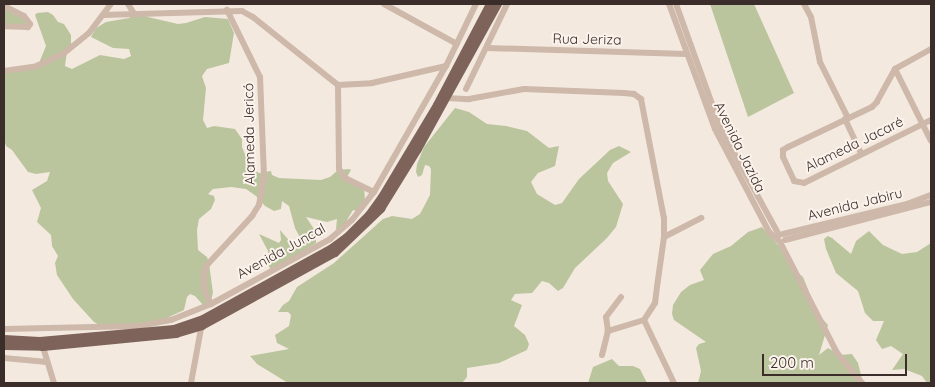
<!DOCTYPE html>
<html>
<head>
<meta charset="utf-8">
<style>
	body { margin:0 }
	#map { position:relative; width:935px; height:387px; overflow:hidden; background:#f4e9df; font-family:Quicksand,sans-serif }
	div>[style] { position:absolute }
	[style*='--x'] { left:calc(var(--x)*1px); top:calc(var(--y)*1px); width:calc(var(--w)*1px); rotate:calc(var(--a)*1deg) }
	.green>* { inset:0; background:#bac59e }
	.minor>* { height:6px; margin:-3px; padding:0 3px; transform-origin:3px; border-radius:3px; background:#cdb8aa }
	.major>* { height:8px; margin:-4px; padding:0 4px; transform-origin:4px; border-radius:4px; background:#7d635a }
	span { translate:-50% -50%; white-space:nowrap; text-align:center; line-height:1.15; -webkit-text-stroke:4px #fbf3ec; paint-order:stroke }
	.street-label { font-size:14px; color:#3b2e2a }
	.frame { position:absolute; inset:0; border:5px solid #3b2e2a; pointer-events:none }
	.scale { position:absolute; left:762px; top:354px; width:145px; height:22px; box-sizing:border-box; border:2px solid #3b2e2a; border-top:0; padding-left:6px; font-size:15px; line-height:18px; white-space:nowrap; color:#3b2e2a; -webkit-text-stroke:4px #fbf3ec; paint-order:stroke }
</style>
</head>
<body>
<div id="map">
	<div class="green">
		<div style="clip-path:polygon(710px 4px,754px 4px,794px 93px,748px 117px)"></div>
		<div style="clip-path:polygon(4px 9px,25px 18px,26px 25px,4px 26px)"></div>
		<div style="clip-path:polygon(48px 12px,53px 15px,58px 22px,64px 24px,71px 35px,71px 45px,67px 52px,65px 66px,72px 69px,100px 55px,124px 59px,131px 56px,129px 49px,113px 48px,91px 37px,96px 28px,106px 22px,129px 18px,135px 14px,178px 24px,186px 23px,205px 17px,228px 19px,234px 33px,229px 63px,207px 69px,202px 76px,206px 88px,203px 120px,207px 128px,214px 126px,235px 129px,242px 139px,242px 147px,251px 169px,259px 173px,271px 171px,272px 175px,279px 178px,321px 180px,330px 177px,338px 170px,349px 169px,351px 170px,347px 177px,364px 187px,365px 200px,356px 211px,353px 210px,344px 225px,338px 230px,336px 229px,337px 219px,327px 222px,306px 217px,316px 232px,316px 243px,273px 270px,269px 267px,268px 251px,259px 234px,279px 243px,281px 240px,280px 230px,294px 246px,300px 248px,304px 245px,295px 228px,289px 206px,282px 201px,281px 209px,274px 211px,265px 206px,256px 196px,246px 189px,231px 187px,213px 189px,208px 194px,214px 196px,215px 200px,211px 209px,199px 219px,197px 230px,198px 250px,207px 257px,209px 263px,213px 293px,210px 304px,203px 305px,195px 296px,190px 294px,187px 297px,184px 310px,158px 322px,101px 326px,94px 322px,73px 299px,57px 275px,55px 263px,58px 256px,52px 246px,51px 235px,37px 222px,41px 208px,32px 190px,47px 181px,50px 172px,36px 174px,28px 172px,12px 150px,6px 146px,4px 139px,4px 70px,16px 70px,39px 63px,46px 46px,35px 15px,37px 13px)"></div>
		<div style="clip-path:polygon(455px 108px,469px 112px,487px 124px,506px 126px,527px 131px,549px 148px,559px 146px,555px 166px,538px 173px,531px 182px,537px 194px,555px 205px,562px 203px,579px 179px,610px 150px,619px 146px,631px 152px,613px 163px,607px 173px,608px 181px,623px 204px,616px 227px,607px 238px,575px 268px,563px 288px,558px 291px,549px 283px,542px 281px,532px 293px,515px 294px,511px 300px,522px 305px,514px 326px,525px 335px,529px 344px,527px 350px,499px 363px,467px 368px,467px 377px,462px 383px,288px 383px,257px 364px,250px 356px,289px 349px,277px 343px,275px 335px,289px 326px,291px 315px,288px 312px,278px 312px,283px 305px,289px 301px,297px 287px,334px 263px,383px 219px,392px 216px,412px 219px,420px 214px,430px 195px,431px 169px,429px 166px,425px 165px,422px 175px,418px 177px,416px 172px,417px 164px,424px 147px)"></div>
		<div style="clip-path:polygon(762px 227px,779px 246px,789px 265px,803px 277px,818px 314px,828px 325px,819px 355px,828px 348px,840px 355px,852px 354px,858px 363px,863px 383px,698px 383px,701px 371px,696px 348px,699px 344px,706px 342px,674px 320px,672px 314px,673px 305px,681px 292px,690px 285px,704px 280px,700px 270px,713px 254px,731px 246px,748px 232px)"></div>
		<div style="clip-path:polygon(869px 231px,883px 245px,902px 254px,917px 252px,931px 243px,931px 383px,927px 383px,922px 376px,904px 369px,892px 370px,903px 354px,891px 346px,882px 349px,876px 340px,884px 321px,873px 321px,865px 313px,858px 291px,836px 273px,826px 249px,824px 239px,828px 236px,832px 238px,851px 254px,856px 241px)"></div>
		<div style="clip-path:polygon(612px 359px,619px 366px,633px 366px,640px 369px,647px 383px,588px 383px,593px 367px)"></div>
	</div>
	<div class="minor">
		<div style="--x:128;--y:4;--w:13;--a:58"></div>
		<div style="--x:384;--y:4;--w:83;--a:28.7"></div>
		<div style="--x:669;--y:4;--w:133;--a:69.8"></div>
		<div style="--x:715;--y:129;--w:116;--a:62.3"></div>
		<div style="--x:769;--y:232;--w:12;--a:42"></div>
		<div style="--x:676;--y:4;--w:133;--a:70.2"></div>
		<div style="--x:721;--y:129;--w:121;--a:61.3"></div>
		<div style="--x:804;--y:4;--w:15;--a:62"></div>
		<div style="--x:811;--y:17;--w:46;--a:78.7"></div>
		<div style="--x:820;--y:62;--w:63;--a:63.4"></div>
		<div style="--x:4;--y:6;--w:22;--a:27"></div>
		<div style="--x:24;--y:16;--w:10;--a:53"></div>
		<div style="--x:30;--y:24;--w:4;--a:124"></div>
		<div style="--x:28;--y:27;--w:24;--a:-178"></div>
		<div style="--x:103;--y:15;--w:139;--a:-1.6"></div>
		<div style="--x:242;--y:11;--w:13;--a:29"></div>
		<div style="--x:253;--y:17;--w:109;--a:38.7"></div>
		<div style="--x:338;--y:85;--w:34;--a:-3"></div>
		<div style="--x:372;--y:83;--w:76;--a:-12.9"></div>
		<div style="--x:487;--y:48;--w:199;--a:1.7"></div>
		<div style="--x:931;--y:49;--w:41;--a:150.9"></div>
		<div style="--x:895;--y:69;--w:38;--a:119"></div>
		<div style="--x:877;--y:102;--w:7;--a:135"></div>
		<div style="--x:872;--y:107;--w:93;--a:154.5"></div>
		<div style="--x:788;--y:147;--w:6;--a:149"></div>
		<div style="--x:783;--y:150;--w:7;--a:90"></div>
		<div style="--x:783;--y:157;--w:26;--a:65"></div>
		<div style="--x:794;--y:181;--w:10;--a:11"></div>
		<div style="--x:804;--y:183;--w:142;--a:-26.4"></div>
		<div style="--x:895;--y:69;--w:80;--a:63.4"></div>
		<div style="--x:4;--y:71;--w:30;--a:-8"></div>
		<div style="--x:34;--y:67;--w:32;--a:-24"></div>
		<div style="--x:63;--y:54;--w:33;--a:-39"></div>
		<div style="--x:89;--y:33;--w:36;--a:-53"></div>
		<div style="--x:338;--y:85;--w:84;--a:89.3"></div>
		<div style="--x:339;--y:169;--w:11;--a:56"></div>
		<div style="--x:345;--y:178;--w:32;--a:26"></div>
		<div style="--x:466;--y:89;--w:94;--a:-64.2"></div>
		<div style="--x:447;--y:98;--w:22;--a:3"></div>
		<div style="--x:469;--y:99;--w:56;--a:-10.3"></div>
		<div style="--x:524;--y:89;--w:100;--a:2.3"></div>
		<div style="--x:624;--y:93;--w:10;--a:6"></div>
		<div style="--x:634;--y:94;--w:9;--a:36"></div>
		<div style="--x:641;--y:99;--w:121;--a:79.1"></div>
		<div style="--x:664;--y:218;--w:19;--a:90"></div>
		<div style="--x:664;--y:237;--w:50;--a:98"></div>
		<div style="--x:657;--y:287;--w:16;--a:97"></div>
		<div style="--x:655;--y:303;--w:20;--a:123"></div>
		<div style="--x:644;--y:320;--w:38;--a:163"></div>
		<div style="--x:845;--y:119;--w:38;--a:65"></div>
		<div style="--x:783;--y:234;--w:128;--a:-13.6"></div>
		<div style="--x:907;--y:204;--w:26;--a:-21"></div>
		<div style="--x:664;--y:237;--w:42;--a:-27.2"></div>
		<div style="--x:785;--y:240;--w:151;--a:-14.6"></div>
		<div style="--x:780;--y:242;--w:125;--a:62.8"></div>
		<div style="--x:837;--y:353;--w:39;--a:50"></div>
		<div style="--x:211;--y:304;--w:17;--a:-115"></div>
		<div style="--x:204;--y:289;--w:17;--a:-90"></div>
		<div style="--x:204;--y:272;--w:8;--a:-67"></div>
		<div style="--x:207;--y:265;--w:67;--a:-47.4"></div>
		<div style="--x:252;--y:216;--w:13;--a:-58"></div>
		<div style="--x:259;--y:205;--w:29;--a:-80"></div>
		<div style="--x:264;--y:176;--w:99;--a:-92.3"></div>
		<div style="--x:260;--y:77;--w:75;--a:-116.2"></div>
		<div style="--x:644;--y:320;--w:70;--a:64.5"></div>
		<div style="--x:4;--y:329;--w:135;--a:-1.3"></div>
		<div style="--x:139;--y:326;--w:33;--a:-11"></div>
		<div style="--x:171;--y:320;--w:43;--a:-21.8"></div>
		<div style="--x:211;--y:304;--w:136;--a:-28.6"></div>
		<div style="--x:330;--y:239;--w:29;--a:-41"></div>
		<div style="--x:352;--y:220;--w:36;--a:-52"></div>
		<div style="--x:374;--y:192;--w:145;--a:-60.3"></div>
		<div style="--x:446;--y:66;--w:69;--a:-64.2"></div>
		<div style="--x:43;--y:347;--w:38;--a:73"></div>
		<div style="--x:602;--y:355;--w:25;--a:-76"></div>
		<div style="--x:608;--y:331;--w:14;--a:-98"></div>
		<div style="--x:606;--y:317;--w:25;--a:-53"></div>
		<div style="--x:4;--y:358;--w:43;--a:5.3"></div>
		<div style="--x:191;--y:383;--w:61;--a:-79.6"></div>
	</div>
	<div class="major">
		<div style="--x:4;--y:339;--w:36;--a:3"></div>
		<div style="--x:40;--y:341;--w:135;--a:-5.1"></div>
		<div style="--x:174;--y:329;--w:31;--a:-19"></div>
		<div style="--x:203;--y:319;--w:147;--a:-28.8"></div>
		<div style="--x:332;--y:248;--w:19;--a:-36"></div>
		<div style="--x:347;--y:237;--w:31;--a:-45"></div>
		<div style="--x:369;--y:215;--w:22;--a:-54"></div>
		<div style="--x:382;--y:197;--w:107;--a:-59.1"></div>
		<div style="--x:437;--y:105;--w:114;--a:-62.3"></div>
		<div style="--x:4;--y:346;--w:39;--a:1"></div>
		<div style="--x:43;--y:347;--w:134;--a:-5.6"></div>
		<div style="--x:176;--y:334;--w:27;--a:-17"></div>
		<div style="--x:202;--y:326;--w:152;--a:-28.8"></div>
		<div style="--x:335;--y:253;--w:64;--a:-43.7"></div>
		<div style="--x:381;--y:209;--w:70;--a:-58.3"></div>
		<div style="--x:418;--y:149;--w:166;--a:-61.1"></div>
	</div>
	<div class="street-label">
		<span style="left:587px;top:39px;rotate:1deg">Rua Jeriza</span>
		<span style="left:249px;top:134px;rotate:-91deg">Alameda Jericó</span>
		<span style="left:854px;top:144px;rotate:-26deg">Alameda Jacaré</span>
		<span style="left:740px;top:147px;rotate:64deg">Avenida Jazida</span>
		<span style="left:855px;top:204px;rotate:-14deg">Avenida Jabiru</span>
		<span style="left:281px;top:251px;rotate:-29deg">Avenida Juncal</span>
	</div>
	<div class="frame"></div>
	<div class="scale">200 m</div>
</div>
</body>
</html>
